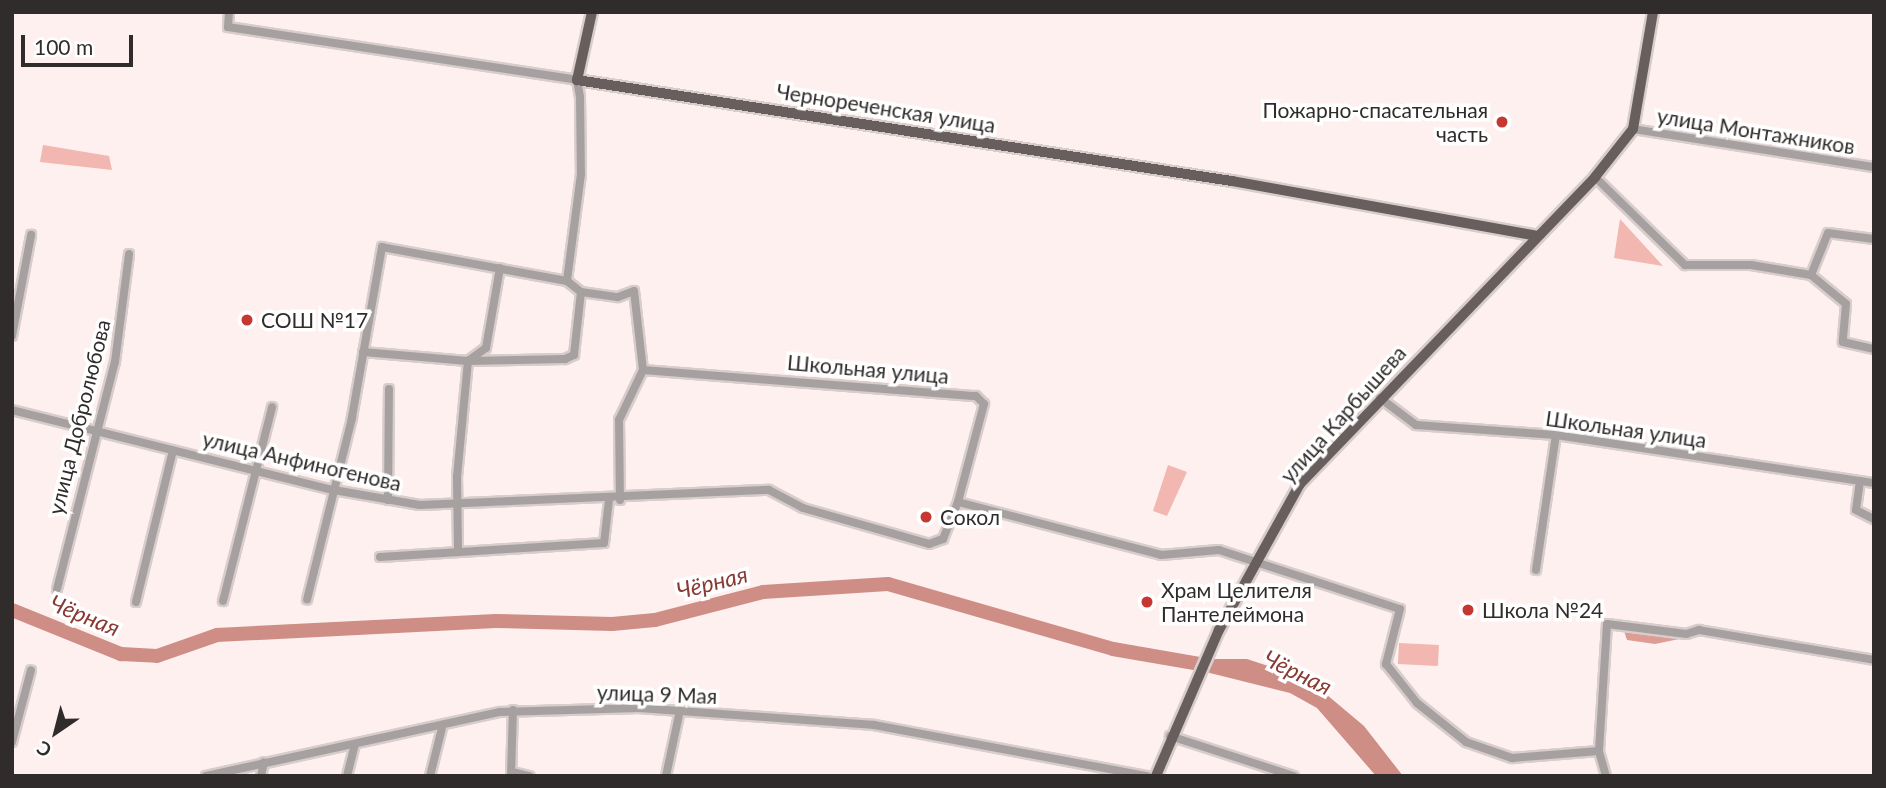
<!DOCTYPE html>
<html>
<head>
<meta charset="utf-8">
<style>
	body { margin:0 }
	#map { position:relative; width:1886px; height:788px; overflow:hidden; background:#fdf0ee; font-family:Lato,sans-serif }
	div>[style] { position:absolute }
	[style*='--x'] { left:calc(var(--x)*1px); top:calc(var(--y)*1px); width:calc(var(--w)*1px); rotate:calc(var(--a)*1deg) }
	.green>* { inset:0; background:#f1b7b0; transform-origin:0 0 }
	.forest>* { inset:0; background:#dd9c94 }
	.water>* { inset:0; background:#ce8e86 }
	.river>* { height:14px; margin:-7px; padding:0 7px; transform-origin:7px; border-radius:7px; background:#ce8e86 }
	.roads { filter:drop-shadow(2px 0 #d8cdcb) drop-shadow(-2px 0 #d8cdcb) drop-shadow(0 2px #d8cdcb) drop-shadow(0 -2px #d8cdcb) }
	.minor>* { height:8px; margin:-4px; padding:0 4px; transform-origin:4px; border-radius:4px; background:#a6a1a0 }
	.major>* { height:10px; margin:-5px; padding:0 5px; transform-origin:5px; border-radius:5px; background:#675e5d }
	.dots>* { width:19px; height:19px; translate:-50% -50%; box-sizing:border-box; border:4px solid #fff; border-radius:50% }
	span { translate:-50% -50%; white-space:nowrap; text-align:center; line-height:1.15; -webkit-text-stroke:7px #fff; paint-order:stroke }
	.street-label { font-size:21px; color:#302c2b }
	.poi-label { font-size:21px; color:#302c2b }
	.right { translate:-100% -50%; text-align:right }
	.left { translate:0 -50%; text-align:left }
	.water-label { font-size:23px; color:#8a3a34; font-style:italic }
	.frame { position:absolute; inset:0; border:14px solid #302c2b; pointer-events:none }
	.north { position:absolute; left:21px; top:697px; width:70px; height:70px; -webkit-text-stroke:5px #fff; paint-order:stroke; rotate:215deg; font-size:19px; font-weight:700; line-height:28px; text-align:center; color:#302c2b }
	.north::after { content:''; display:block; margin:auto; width:24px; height:32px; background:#302c2b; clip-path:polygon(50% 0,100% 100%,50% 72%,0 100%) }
	.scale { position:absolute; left:21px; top:35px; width:112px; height:32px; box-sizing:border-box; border:4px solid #302c2b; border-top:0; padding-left:9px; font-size:21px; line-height:24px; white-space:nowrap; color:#302c2b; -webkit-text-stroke:5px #fff; paint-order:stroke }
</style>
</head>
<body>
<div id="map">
	<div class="green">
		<div style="clip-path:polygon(43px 145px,109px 156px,112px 170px,40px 162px)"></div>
		<div style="clip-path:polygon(1620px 219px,1663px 266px,1614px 258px)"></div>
		<div style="clip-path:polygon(1168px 465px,1187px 472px,1167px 516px,1153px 511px)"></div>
		<div style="left:1399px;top:643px;width:40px;height:21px;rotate:3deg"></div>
	</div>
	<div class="forest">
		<div style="clip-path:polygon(1623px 628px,1685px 632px,1684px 638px,1655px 644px,1627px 640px)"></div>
	</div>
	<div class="water">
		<div style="clip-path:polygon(1215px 659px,1247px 659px,1308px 679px,1364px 726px,1403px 776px,1376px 776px,1317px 708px,1290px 693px,1210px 673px)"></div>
	</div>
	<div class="river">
		<div style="--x:12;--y:610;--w:118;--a:22"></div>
		<div style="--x:121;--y:654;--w:36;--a:3"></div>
		<div style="--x:157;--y:656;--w:64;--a:-19.3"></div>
		<div style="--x:217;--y:635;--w:279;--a:-2.9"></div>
		<div style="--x:496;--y:621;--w:116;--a:1.5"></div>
		<div style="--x:612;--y:624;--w:43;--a:-5.3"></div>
		<div style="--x:655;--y:620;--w:112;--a:-14.5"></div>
		<div style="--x:763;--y:592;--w:125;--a:-3.7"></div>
		<div style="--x:888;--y:584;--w:234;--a:16.1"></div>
		<div style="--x:1113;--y:649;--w:118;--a:9.8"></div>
	</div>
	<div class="roads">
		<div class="minor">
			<div style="--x:229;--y:12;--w:15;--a:94"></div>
			<div style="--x:228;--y:27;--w:353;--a:8.6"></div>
			<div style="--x:577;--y:80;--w:17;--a:80"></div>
			<div style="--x:580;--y:97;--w:77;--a:89.3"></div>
			<div style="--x:581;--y:174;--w:108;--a:97.5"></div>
			<div style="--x:567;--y:281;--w:188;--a:-169.6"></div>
			<div style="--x:382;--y:247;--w:174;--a:100"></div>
			<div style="--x:352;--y:418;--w:187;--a:103.9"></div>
			<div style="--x:1633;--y:129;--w:244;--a:9"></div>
			<div style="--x:1595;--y:177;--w:126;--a:44.4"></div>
			<div style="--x:1685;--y:265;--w:66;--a:0"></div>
			<div style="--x:1751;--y:265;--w:61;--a:9.5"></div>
			<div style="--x:1811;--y:275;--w:45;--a:39.6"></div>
			<div style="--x:1846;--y:304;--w:38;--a:95"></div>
			<div style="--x:1843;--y:342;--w:32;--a:13"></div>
			<div style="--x:1811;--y:275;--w:45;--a:-68"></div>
			<div style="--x:1828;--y:233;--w:46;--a:7.4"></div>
			<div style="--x:567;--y:281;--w:18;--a:38"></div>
			<div style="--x:581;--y:292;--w:37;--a:8"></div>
			<div style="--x:618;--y:297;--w:17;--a:-21"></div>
			<div style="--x:634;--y:291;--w:80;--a:83.5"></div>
			<div style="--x:643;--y:370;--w:55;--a:115.6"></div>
			<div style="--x:619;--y:420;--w:80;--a:89.3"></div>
			<div style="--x:12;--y:336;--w:103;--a:-79.3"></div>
			<div style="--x:363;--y:352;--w:105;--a:4.9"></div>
			<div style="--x:468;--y:361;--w:97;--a:-1.2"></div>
			<div style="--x:565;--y:359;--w:10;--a:-24"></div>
			<div style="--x:574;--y:355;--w:63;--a:-83.7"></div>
			<div style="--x:643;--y:370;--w:334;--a:4.5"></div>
			<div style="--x:976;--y:396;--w:11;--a:45"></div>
			<div style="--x:984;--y:404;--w:101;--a:104.9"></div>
			<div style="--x:1380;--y:398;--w:45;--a:36.9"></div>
			<div style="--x:1416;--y:425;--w:140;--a:4.1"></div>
			<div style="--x:1556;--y:435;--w:322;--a:8.6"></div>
			<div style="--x:12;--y:410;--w:332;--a:14"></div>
			<div style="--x:334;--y:490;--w:87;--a:9.9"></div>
			<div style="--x:420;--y:505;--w:349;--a:-2.5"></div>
			<div style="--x:769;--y:490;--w:38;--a:28"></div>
			<div style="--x:803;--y:508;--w:131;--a:15.9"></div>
			<div style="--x:929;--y:544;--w:15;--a:-20"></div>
			<div style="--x:943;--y:539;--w:40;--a:-68"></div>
			<div style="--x:958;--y:502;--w:210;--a:14.6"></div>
			<div style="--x:1161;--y:555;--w:58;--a:-4.9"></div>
			<div style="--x:1219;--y:550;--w:190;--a:18.1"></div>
			<div style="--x:1400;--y:609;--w:57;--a:104.3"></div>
			<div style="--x:1386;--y:664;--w:50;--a:51.5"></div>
			<div style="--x:1417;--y:703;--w:63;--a:38.5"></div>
			<div style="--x:1466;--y:742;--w:49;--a:19.2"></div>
			<div style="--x:1512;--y:758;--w:87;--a:-4.6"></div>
			<div style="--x:1860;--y:481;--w:29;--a:98"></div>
			<div style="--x:1856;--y:510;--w:20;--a:27"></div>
			<div style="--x:388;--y:500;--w:111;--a:-89.5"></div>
			<div style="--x:458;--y:548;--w:71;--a:-90.8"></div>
			<div style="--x:457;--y:477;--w:117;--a:-84.6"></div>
			<div style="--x:468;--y:361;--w:22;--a:-36"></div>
			<div style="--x:486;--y:348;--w:81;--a:-80.1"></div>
			<div style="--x:380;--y:557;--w:224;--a:-3.6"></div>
			<div style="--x:604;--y:543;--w:43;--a:-83.4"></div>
			<div style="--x:1536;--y:570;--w:136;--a:-81.6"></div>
			<div style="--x:57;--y:589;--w:234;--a:-75.7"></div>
			<div style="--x:115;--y:362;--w:109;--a:-82.6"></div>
			<div style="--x:223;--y:601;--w:200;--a:-75.8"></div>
			<div style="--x:136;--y:602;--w:156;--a:-76.3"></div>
			<div style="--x:1170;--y:736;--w:130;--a:17.9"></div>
			<div style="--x:12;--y:742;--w:74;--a:-75.2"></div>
			<div style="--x:512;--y:772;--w:18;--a:13"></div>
			<div style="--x:206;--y:776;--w:301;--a:-12.3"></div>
			<div style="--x:500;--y:712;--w:139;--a:-1.6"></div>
			<div style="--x:639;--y:708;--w:236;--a:4.1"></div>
			<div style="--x:874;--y:725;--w:278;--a:10.6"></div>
			<div style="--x:261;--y:776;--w:14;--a:-78"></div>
			<div style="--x:347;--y:776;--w:32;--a:-76"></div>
			<div style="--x:430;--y:776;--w:49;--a:-76"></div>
			<div style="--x:511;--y:776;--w:66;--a:-88.3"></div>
			<div style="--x:666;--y:776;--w:67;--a:-78"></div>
			<div style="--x:1606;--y:776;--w:26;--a:-106"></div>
			<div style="--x:1599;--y:751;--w:127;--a:-86.4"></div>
			<div style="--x:1607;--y:624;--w:80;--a:7.2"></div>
			<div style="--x:1686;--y:634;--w:14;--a:-17"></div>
			<div style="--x:1699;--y:630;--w:178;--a:9.7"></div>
		</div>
		<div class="major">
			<div style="--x:592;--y:12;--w:70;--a:102.4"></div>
			<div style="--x:577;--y:80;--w:663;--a:8.77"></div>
			<div style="--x:1232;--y:181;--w:310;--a:10.2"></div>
			<div style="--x:1156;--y:776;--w:159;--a:-66.7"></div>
			<div style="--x:1219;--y:630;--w:167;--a:-61"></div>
			<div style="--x:1300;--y:484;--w:426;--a:-46.1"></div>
			<div style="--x:1595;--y:177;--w:61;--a:-51.6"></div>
			<div style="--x:1633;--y:129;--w:119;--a:-80.3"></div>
		</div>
	</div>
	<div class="dots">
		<div style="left:1502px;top:122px;background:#c63732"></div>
		<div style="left:247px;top:320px;background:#c63732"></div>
		<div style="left:926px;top:517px;background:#c63732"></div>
		<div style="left:1147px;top:602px;background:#c63732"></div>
		<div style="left:1468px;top:610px;background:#c63732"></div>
	</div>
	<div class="street-label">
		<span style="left:886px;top:108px;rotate:9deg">Чернореченская улица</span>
		<span style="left:1756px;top:131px;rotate:9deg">улица Монтажников</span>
		<span style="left:868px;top:369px;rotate:5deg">Школьная улица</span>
		<span style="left:1343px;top:414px;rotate:-48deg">улица Карбышева</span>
		<span style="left:79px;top:417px;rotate:-76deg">улица Добролюбова</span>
		<span style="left:1626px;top:429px;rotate:8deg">Школьная улица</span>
		<span style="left:302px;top:461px;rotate:13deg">улица Анфиногенова</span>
		<span style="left:657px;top:694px;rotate:2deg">улица 9 Мая</span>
	</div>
	<div class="poi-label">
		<span class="right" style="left:1488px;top:122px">Пожарно-спасательная<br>часть</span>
		<span class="left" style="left:261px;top:320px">СОШ №17</span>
		<span class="left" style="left:940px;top:517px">Сокол</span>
		<span class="left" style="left:1161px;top:602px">Храм Целителя<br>Пантелеймона</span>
		<span class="left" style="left:1482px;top:610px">Школа №24</span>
	</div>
	<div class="water-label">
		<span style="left:712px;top:582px;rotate:-14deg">Чёрная</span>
		<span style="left:85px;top:615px;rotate:22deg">Чёрная</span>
		<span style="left:1298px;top:672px;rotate:26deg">Чёрная</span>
	</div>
	<div class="frame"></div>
	<div class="north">С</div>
	<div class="scale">100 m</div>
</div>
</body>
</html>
